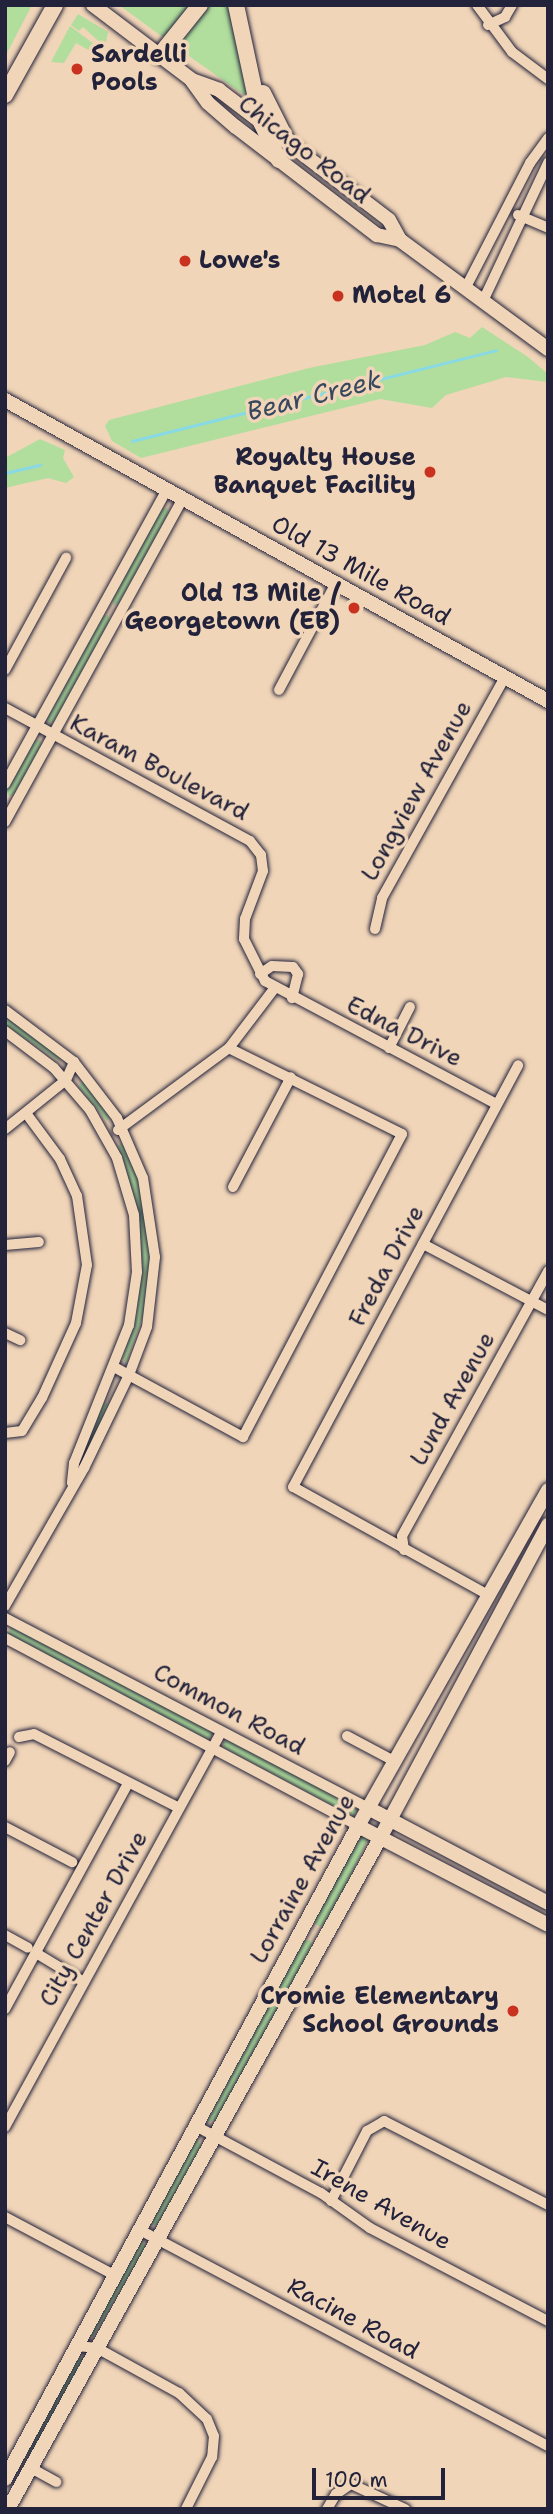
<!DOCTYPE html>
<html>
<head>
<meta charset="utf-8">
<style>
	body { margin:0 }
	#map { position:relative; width:553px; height:2514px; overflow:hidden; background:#f1d5b8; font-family:"Shantell Sans",sans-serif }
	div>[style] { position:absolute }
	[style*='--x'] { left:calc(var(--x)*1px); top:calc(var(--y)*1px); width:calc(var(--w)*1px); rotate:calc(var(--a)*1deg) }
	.green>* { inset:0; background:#b1de9d }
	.stream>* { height:2.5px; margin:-1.25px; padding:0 1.25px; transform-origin:1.25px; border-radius:1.25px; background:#89d9e4 }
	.roads { filter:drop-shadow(0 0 2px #22223b) drop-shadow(0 0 2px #22223b) }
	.street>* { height:10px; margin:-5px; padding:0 5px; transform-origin:5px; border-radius:5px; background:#f1d5b8 }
	.secondary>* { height:14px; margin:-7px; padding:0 7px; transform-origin:7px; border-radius:7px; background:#f1d5b8 }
	.primary>* { height:16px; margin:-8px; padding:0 8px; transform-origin:8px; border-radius:8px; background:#f1d5b8 }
	.dots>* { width:19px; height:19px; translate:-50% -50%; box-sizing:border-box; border:4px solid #f1d5b8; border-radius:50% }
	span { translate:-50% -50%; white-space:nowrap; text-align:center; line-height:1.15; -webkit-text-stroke:7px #f1d5b8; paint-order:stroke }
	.poi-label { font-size:24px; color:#22223b; font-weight:700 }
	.left { translate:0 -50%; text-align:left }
	.right { translate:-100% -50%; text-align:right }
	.street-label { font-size:24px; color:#22223b }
	.water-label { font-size:26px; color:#37475d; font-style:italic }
	.frame { position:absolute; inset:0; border:7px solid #22223b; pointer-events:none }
	.scale { position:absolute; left:312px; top:2468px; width:133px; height:32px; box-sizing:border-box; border:4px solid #22223b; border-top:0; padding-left:9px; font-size:21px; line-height:24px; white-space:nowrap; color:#22223b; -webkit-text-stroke:5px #f1d5b8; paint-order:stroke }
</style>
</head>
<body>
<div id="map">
	<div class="green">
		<div style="clip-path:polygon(5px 5px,32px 5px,5px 57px)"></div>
		<div style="clip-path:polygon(119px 5px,194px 5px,164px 38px)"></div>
		<div style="clip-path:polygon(207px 5px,228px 5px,250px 99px,176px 47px)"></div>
		<div style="clip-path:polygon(78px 14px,108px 32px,105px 47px,83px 27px,79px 31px,71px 25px)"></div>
		<div style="clip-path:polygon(70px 26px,102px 50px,99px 56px,76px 43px,64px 63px,51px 62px)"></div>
		<div style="clip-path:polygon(482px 327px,528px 357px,548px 374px,548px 382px,506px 377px,446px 395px,432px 408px,380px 399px,141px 458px,112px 441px,105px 426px,109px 420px,309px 368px,425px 345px,455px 332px,470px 338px)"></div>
		<div style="clip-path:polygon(40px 439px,65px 450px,63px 458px,74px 477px,66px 483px,48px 478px,5px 488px,5px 458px)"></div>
		<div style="clip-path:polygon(167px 508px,169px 514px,119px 603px,114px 605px,112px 599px,161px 509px)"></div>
		<div style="clip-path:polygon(108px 615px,110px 621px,55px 721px,49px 723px,47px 719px,103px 616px)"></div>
		<div style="clip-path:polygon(39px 739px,42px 745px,15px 795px,9px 796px,6px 791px,34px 741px)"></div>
		<div style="clip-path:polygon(5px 1015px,60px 1056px,59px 1061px,5px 1025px)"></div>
		<div style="clip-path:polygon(83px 1080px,110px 1116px,107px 1121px,79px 1087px)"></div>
		<div style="clip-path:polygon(122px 1142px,141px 1186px,150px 1246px,146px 1307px,126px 1364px,123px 1358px,137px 1314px,142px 1257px,137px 1206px,118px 1146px)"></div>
		<div style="clip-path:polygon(104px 1402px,110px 1405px,79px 1466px,78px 1465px)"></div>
		<div style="clip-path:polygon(11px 1626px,212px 1731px,212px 1737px,207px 1739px,8px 1635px)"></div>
		<div style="clip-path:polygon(228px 1740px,357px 1808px,357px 1810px,353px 1816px,224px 1748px,223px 1742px)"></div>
		<div style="clip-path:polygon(359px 1834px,368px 1839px,331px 1917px,324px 1927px,318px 1926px,314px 1922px)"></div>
		<div style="clip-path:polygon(310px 1940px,314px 1949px,216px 2120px,207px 2122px,302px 1941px)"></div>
		<div style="clip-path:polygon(197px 2137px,201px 2146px,159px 2224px,150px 2226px)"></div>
		<div style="clip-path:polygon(142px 2240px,146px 2247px,92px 2338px,90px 2335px)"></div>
		<div style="clip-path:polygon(84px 2357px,85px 2358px,29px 2457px,28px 2450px,77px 2359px)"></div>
	</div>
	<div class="stream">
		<div style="--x:132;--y:441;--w:375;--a:-14"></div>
		<div style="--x:5;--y:473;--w:36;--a:-13"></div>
	</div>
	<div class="roads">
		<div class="street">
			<div style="--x:477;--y:5;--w:59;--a:53.3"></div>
			<div style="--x:512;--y:52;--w:45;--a:36.9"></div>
			<div style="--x:488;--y:25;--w:19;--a:-25"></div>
			<div style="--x:505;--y:17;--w:14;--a:-60"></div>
			<div style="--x:518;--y:215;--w:33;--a:23"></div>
			<div style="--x:465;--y:289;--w:142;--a:-62.7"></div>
			<div style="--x:530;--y:163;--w:31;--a:-54"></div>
			<div style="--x:483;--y:301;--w:153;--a:-64.8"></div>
			<div style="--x:5;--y:670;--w:128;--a:-61.4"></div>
			<div style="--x:279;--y:690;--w:121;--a:-62"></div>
			<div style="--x:5;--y:708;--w:279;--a:28.5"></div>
			<div style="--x:250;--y:841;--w:18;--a:52"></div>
			<div style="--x:261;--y:855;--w:16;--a:83"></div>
			<div style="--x:263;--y:871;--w:51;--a:110.6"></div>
			<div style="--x:245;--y:919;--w:20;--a:93"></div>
			<div style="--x:244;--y:939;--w:47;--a:63.4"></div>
			<div style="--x:265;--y:981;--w:262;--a:28"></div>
			<div style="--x:5;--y:784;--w:337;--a:-61.2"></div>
			<div style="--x:5;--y:822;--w:370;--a:-61.2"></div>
			<div style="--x:375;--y:929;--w:32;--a:-77"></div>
			<div style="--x:382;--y:898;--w:253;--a:-60.9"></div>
			<div style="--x:260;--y:974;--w:14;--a:-34"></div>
			<div style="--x:272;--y:966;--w:21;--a:3"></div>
			<div style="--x:293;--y:967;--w:9;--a:54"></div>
			<div style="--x:298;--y:974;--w:25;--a:104"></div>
			<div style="--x:5;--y:1010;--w:86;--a:37"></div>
			<div style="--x:74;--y:1062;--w:71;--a:52.5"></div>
			<div style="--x:117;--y:1118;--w:65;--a:66.6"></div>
			<div style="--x:143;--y:1178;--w:80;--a:81.4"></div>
			<div style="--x:155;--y:1257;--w:70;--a:96.5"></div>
			<div style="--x:147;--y:1327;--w:51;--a:110.6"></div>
			<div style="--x:129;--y:1375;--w:103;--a:115.8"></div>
			<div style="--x:84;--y:1468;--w:159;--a:119.8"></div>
			<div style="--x:5;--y:1031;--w:61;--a:37.1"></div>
			<div style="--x:54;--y:1068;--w:55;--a:49.4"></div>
			<div style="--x:90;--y:1110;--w:55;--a:60.6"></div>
			<div style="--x:117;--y:1158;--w:59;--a:73.4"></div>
			<div style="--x:134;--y:1215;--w:57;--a:87"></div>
			<div style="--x:137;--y:1272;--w:54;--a:98.6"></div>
			<div style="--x:129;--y:1325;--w:149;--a:111.7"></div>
			<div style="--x:74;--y:1463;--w:20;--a:96"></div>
			<div style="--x:389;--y:1048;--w:46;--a:-62.9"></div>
			<div style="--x:5;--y:1129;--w:78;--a:-38.8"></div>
			<div style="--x:66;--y:1080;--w:20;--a:-66"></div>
			<div style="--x:118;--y:1130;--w:138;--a:-36.5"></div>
			<div style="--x:229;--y:1048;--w:74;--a:-52.7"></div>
			<div style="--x:233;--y:1187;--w:124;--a:-62.2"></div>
			<div style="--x:423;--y:1244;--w:141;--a:27.8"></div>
			<div style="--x:5;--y:1245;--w:34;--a:-5"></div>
			<div style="--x:5;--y:1333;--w:17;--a:25"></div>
			<div style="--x:114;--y:1367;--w:147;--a:28.5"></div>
			<div style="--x:243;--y:1437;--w:342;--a:-62.3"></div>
			<div style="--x:402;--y:1134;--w:193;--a:-153.6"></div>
			<div style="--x:5;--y:1433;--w:17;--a:-7"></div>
			<div style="--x:22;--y:1431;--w:39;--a:-59"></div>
			<div style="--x:42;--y:1398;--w:82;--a:-65.6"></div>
			<div style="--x:76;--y:1323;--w:59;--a:-79.3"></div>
			<div style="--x:87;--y:1265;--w:70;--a:-98.2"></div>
			<div style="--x:77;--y:1196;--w:41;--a:-114.7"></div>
			<div style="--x:60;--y:1159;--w:57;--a:-126.5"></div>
			<div style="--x:404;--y:1550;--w:14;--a:-98"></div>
			<div style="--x:402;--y:1536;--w:303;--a:-61.1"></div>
			<div style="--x:490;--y:1596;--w:225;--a:-151"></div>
			<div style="--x:293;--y:1487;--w:478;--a:-61.9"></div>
			<div style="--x:5;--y:1618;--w:410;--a:27.6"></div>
			<div style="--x:5;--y:1638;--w:400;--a:28"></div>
			<div style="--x:347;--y:1736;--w:53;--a:28"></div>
			<div style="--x:19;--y:1737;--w:15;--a:-11"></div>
			<div style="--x:34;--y:1734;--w:163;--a:27"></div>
			<div style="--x:5;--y:1761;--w:10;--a:-61"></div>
			<div style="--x:5;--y:1827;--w:76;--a:27.6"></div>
			<div style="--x:5;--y:1935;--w:26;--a:29"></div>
			<div style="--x:36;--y:1953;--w:56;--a:31.1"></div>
			<div style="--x:5;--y:2009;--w:255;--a:-61.4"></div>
			<div style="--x:194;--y:2125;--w:144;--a:28.2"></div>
			<div style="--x:321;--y:2193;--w:60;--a:35.5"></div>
			<div style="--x:370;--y:2228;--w:201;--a:27.6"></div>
			<div style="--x:5;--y:2127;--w:450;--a:-61.3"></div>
			<div style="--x:331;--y:2201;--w:79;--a:-62.8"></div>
			<div style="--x:367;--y:2131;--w:20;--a:-30"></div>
			<div style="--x:384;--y:2121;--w:184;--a:27.1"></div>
			<div style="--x:5;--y:2217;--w:126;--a:28"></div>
			<div style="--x:138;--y:2229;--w:464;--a:27.9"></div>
			<div style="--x:78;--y:2346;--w:19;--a:6"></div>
			<div style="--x:97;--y:2348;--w:94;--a:28.8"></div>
			<div style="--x:179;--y:2393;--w:38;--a:43"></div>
			<div style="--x:207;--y:2419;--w:18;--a:68"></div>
			<div style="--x:214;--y:2436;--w:21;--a:95"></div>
			<div style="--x:212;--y:2457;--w:58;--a:116.6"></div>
			<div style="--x:31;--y:2468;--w:29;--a:29"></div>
			<div style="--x:327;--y:2509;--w:17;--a:-59"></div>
			<div style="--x:336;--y:2494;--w:18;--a:-34"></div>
			<div style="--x:351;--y:2484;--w:60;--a:24.8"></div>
		</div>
		<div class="secondary">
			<div style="--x:93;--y:5;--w:124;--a:37.1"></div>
			<div style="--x:192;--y:80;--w:29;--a:20"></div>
			<div style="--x:219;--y:90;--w:53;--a:37.3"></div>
			<div style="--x:261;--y:122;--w:161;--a:37.4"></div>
			<div style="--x:389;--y:220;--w:23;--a:61"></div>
			<div style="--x:400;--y:240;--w:184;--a:36.4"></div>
			<div style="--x:192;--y:81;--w:27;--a:54"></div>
			<div style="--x:208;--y:103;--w:37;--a:41"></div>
			<div style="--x:236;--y:127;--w:178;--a:37.5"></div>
			<div style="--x:377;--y:235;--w:24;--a:12"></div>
			<div style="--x:5;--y:400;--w:621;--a:29"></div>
			<div style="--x:368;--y:1808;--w:204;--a:27.8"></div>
			<div style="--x:358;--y:1826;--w:214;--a:27.5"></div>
			<div style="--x:5;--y:2479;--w:742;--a:-61.61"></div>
			<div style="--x:358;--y:1826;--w:386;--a:-60.5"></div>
			<div style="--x:8;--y:2509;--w:763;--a:-60.98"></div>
			<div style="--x:378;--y:1842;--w:360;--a:-61.8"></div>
		</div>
		<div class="primary">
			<div style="--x:236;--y:5;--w:120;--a:77.9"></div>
			<div style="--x:261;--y:122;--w:42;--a:64.7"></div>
			<div style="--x:159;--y:56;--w:65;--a:-51.2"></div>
			<div style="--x:263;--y:93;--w:54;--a:63.4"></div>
			<div style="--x:5;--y:95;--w:103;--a:-60.9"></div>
		</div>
	</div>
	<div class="dots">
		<div style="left:77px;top:69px;background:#c8321e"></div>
		<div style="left:185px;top:261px;background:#c8321e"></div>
		<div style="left:338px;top:296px;background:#c8321e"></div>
		<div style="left:430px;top:472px;background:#c8321e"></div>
		<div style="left:354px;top:608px;background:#c8321e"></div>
		<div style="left:513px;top:2011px;background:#c8321e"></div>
	</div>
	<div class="poi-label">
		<span class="left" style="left:91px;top:69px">Sardelli<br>Pools</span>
		<span class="left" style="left:199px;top:261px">Lowe's</span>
		<span class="left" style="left:352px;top:296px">Motel 6</span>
		<span class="right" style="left:416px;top:472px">Royalty House<br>Banquet Facility</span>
		<span class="right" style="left:340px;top:608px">Old 13 Mile /<br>Georgetown (EB)</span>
		<span class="right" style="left:499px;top:2011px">Cromie Elementary<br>School Grounds</span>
	</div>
	<div class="street-label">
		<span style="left:304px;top:150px;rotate:38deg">Chicago Road</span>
		<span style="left:361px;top:571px;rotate:29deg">Old 13 Mile Road</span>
		<span style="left:159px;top:768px;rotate:28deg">Karam Boulevard</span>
		<span style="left:417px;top:791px;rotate:-61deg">Longview Avenue</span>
		<span style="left:404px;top:1032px;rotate:27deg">Edna Drive</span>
		<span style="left:387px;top:1266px;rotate:-62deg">Freda Drive</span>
		<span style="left:453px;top:1399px;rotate:-61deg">Lund Avenue</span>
		<span style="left:229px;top:1710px;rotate:28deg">Common Road</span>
		<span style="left:303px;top:1879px;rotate:-61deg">Lorraine Avenue</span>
		<span style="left:94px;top:1919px;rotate:-61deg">City Center Drive</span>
		<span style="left:381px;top:2205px;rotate:30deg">Irene Avenue</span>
		<span style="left:353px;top:2319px;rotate:28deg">Racine Road</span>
	</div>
	<div class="water-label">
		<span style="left:314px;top:395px;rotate:-14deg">Bear Creek</span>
	</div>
	<div class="frame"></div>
	<div class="scale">100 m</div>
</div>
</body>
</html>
